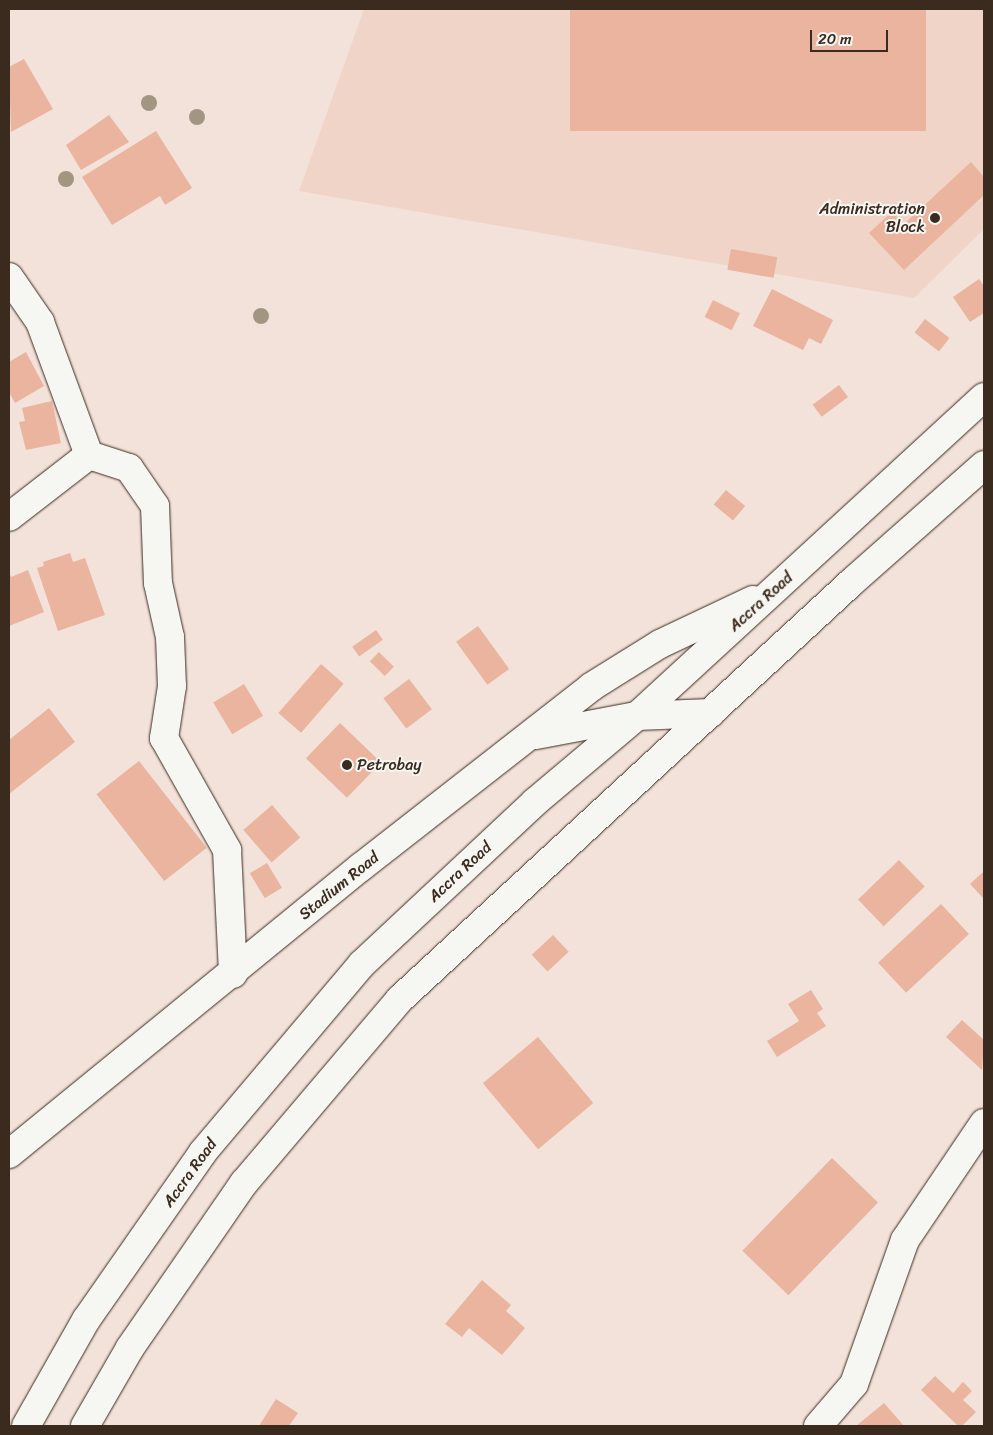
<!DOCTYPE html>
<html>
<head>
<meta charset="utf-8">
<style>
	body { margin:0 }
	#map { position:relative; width:993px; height:1435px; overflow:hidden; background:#f2e2d9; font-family:Sriracha,sans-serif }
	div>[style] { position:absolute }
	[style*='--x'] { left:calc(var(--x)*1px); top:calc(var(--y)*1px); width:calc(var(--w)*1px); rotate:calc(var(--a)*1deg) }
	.built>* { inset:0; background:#f0d4c7 }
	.building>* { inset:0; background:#eab49e; transform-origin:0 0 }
	.roads { filter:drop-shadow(0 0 1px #3b2a1e) drop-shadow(0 0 1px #3b2a1e) }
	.minor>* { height:28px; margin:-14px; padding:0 14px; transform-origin:14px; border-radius:14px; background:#f6f6f2 }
	.major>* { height:28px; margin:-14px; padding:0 14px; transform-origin:14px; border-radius:14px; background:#f6f6f2 }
	.trees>* { width:16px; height:16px; margin:-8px; border-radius:50%; background:#a29683 }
	.dots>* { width:14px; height:14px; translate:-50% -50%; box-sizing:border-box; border:2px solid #f6f6f2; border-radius:50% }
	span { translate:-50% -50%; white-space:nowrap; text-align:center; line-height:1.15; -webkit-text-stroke:4px #f6f6f2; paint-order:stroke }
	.poi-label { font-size:16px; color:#3b2a1e }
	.right { translate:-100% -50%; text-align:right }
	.left { translate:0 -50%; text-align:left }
	.street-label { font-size:16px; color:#3b2a1e }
	.frame { position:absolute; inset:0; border:10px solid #3b2a1e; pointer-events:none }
	.scale { position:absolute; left:810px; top:30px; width:78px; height:22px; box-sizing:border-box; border:2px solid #3b2a1e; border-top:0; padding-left:6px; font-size:15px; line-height:18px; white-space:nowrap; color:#3b2a1e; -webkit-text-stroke:4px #f6f6f2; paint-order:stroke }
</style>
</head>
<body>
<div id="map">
	<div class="built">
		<div style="clip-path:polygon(364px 9px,984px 9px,984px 229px,914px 298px,299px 191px)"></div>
	</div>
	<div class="building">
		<div style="left:570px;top:9px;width:356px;height:122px"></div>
		<div style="clip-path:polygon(24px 59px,53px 109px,11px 132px,9px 67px)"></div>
		<div style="clip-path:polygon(109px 115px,129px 142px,81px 170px,66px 145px)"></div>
		<div style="clip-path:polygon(156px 131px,192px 188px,165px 205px,160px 196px,112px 225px,82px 177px)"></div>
		<div style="clip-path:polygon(971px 162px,984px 177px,984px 195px,904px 270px,869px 233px,892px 212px,904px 224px)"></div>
		<div style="left:731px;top:249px;width:47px;height:21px;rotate:10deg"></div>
		<div style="clip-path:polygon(979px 279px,984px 286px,984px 313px,970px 322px,953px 297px)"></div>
		<div style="clip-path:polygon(772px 289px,833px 320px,821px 344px,809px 338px,803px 350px,753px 326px)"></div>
		<div style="left:713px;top:300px;width:30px;height:19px;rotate:26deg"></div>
		<div style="left:925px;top:319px;width:31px;height:17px;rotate:38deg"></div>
		<div style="clip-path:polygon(26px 352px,44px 386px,15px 403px,9px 392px,9px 362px)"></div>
		<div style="left:839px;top:385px;width:15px;height:33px;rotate:53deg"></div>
		<div style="clip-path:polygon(52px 401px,61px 443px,26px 450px,19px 422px,25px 421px,22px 408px)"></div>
		<div style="left:726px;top:490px;width:25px;height:19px;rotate:40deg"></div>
		<div style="clip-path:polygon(70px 553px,73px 562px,85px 558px,105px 615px,58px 631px,37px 568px,44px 566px,43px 562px)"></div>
		<div style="clip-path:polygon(28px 570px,44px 612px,9px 626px,9px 571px,11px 577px)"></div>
		<div style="left:478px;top:626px;width:53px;height:27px;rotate:54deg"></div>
		<div style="left:376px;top:630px;width:12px;height:29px;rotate:55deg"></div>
		<div style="left:379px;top:652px;width:21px;height:13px;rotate:45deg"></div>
		<div style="left:321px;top:664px;width:30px;height:65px;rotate:41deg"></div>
		<div style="left:409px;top:679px;width:38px;height:32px;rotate:53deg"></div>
		<div style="left:244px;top:684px;width:37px;height:36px;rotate:59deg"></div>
		<div style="clip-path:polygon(49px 708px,75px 742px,9px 794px,9px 740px)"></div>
		<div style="left:340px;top:723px;width:57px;height:49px;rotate:44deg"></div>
		<div style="left:139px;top:761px;width:110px;height:54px;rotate:52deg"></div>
		<div style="left:272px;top:805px;width:43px;height:38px;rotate:49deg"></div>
		<div style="left:899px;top:860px;width:37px;height:57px;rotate:46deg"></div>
		<div style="left:267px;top:863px;width:29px;height:20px;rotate:59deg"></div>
		<div style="clip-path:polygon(984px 871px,984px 899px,970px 884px)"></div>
		<div style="left:941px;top:904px;width:41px;height:86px;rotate:47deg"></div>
		<div style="left:553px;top:935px;width:23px;height:29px;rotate:47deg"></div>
		<div style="clip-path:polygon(811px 990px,823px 1009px,817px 1013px,826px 1026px,777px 1057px,767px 1041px,799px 1021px,788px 1004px)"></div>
		<div style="clip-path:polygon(962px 1020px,984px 1040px,982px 1070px,946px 1037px)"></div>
		<div style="left:538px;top:1037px;width:86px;height:72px;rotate:50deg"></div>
		<div style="left:832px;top:1158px;width:64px;height:129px;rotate:44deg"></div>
		<div style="clip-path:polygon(482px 1280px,511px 1305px,506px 1311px,525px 1328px,502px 1355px,469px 1328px,462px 1337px,445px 1324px)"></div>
		<div style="clip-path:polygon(935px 1376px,953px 1393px,963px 1382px,972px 1391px,963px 1400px,976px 1412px,962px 1426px,958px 1426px,921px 1390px)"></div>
		<div style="clip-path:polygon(276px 1399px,298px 1413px,289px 1426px,259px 1426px)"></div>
		<div style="clip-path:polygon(884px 1403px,904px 1426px,856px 1426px)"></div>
	</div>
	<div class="roads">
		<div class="minor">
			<div style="--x:9;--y:277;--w:55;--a:55.4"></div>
			<div style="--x:40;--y:322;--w:142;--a:69.8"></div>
			<div style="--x:89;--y:455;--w:42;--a:18"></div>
			<div style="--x:129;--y:468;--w:46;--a:55.6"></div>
			<div style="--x:155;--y:506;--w:77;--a:87.8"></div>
			<div style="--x:158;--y:583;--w:55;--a:77.5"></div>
			<div style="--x:170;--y:637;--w:49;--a:87.7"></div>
			<div style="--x:172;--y:686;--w:53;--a:98.7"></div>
			<div style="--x:164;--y:738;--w:129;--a:60.6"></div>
			<div style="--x:227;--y:850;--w:124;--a:87.2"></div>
			<div style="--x:9;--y:517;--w:101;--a:-37.8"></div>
			<div style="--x:818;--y:1426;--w:55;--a:-49.4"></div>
			<div style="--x:854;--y:1384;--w:153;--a:-70.5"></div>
			<div style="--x:905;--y:1240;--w:141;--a:-56"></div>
		</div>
		<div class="major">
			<div style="--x:536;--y:735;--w:103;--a:-10.7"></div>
			<div style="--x:637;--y:716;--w:74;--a:-2.3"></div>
			<div style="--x:9;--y:1154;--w:454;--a:-39.2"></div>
			<div style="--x:361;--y:867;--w:292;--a:-38"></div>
			<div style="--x:591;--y:687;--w:81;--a:-31.9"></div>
			<div style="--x:660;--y:644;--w:103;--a:-25.3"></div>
			<div style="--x:26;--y:1426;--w:122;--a:-60.5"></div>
			<div style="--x:86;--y:1320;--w:205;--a:-55.1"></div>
			<div style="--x:203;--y:1152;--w:246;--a:-49.8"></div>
			<div style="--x:362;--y:964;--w:237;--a:-43.1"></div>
			<div style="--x:535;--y:802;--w:133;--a:-40.1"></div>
			<div style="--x:637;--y:716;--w:471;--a:-42.6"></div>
			<div style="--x:85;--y:1426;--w:90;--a:-60"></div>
			<div style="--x:130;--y:1348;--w:201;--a:-55.4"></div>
			<div style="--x:244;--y:1183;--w:241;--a:-49.7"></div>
			<div style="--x:400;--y:999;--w:616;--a:-42.7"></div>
			<div style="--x:853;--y:581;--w:175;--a:-41.5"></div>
		</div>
	</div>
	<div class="trees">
		<div style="left:149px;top:103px"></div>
		<div style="left:197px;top:117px"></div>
		<div style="left:66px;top:179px"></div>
		<div style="left:261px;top:316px"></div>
	</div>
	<div class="dots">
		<div style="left:935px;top:218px;background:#3b2a1e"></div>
		<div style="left:347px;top:765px;background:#3b2a1e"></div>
	</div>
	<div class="poi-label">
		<span class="right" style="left:925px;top:218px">Administration<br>Block</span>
		<span class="left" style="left:357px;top:765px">Petrobay</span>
	</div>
	<div class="street-label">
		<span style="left:761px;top:602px;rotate:-42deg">Accra Road</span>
		<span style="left:460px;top:872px;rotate:-43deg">Accra Road</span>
		<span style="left:339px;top:886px;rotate:-39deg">Stadium Road</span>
		<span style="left:190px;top:1173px;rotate:-54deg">Accra Road</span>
	</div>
	<div class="frame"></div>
	<div class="scale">20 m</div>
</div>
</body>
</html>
